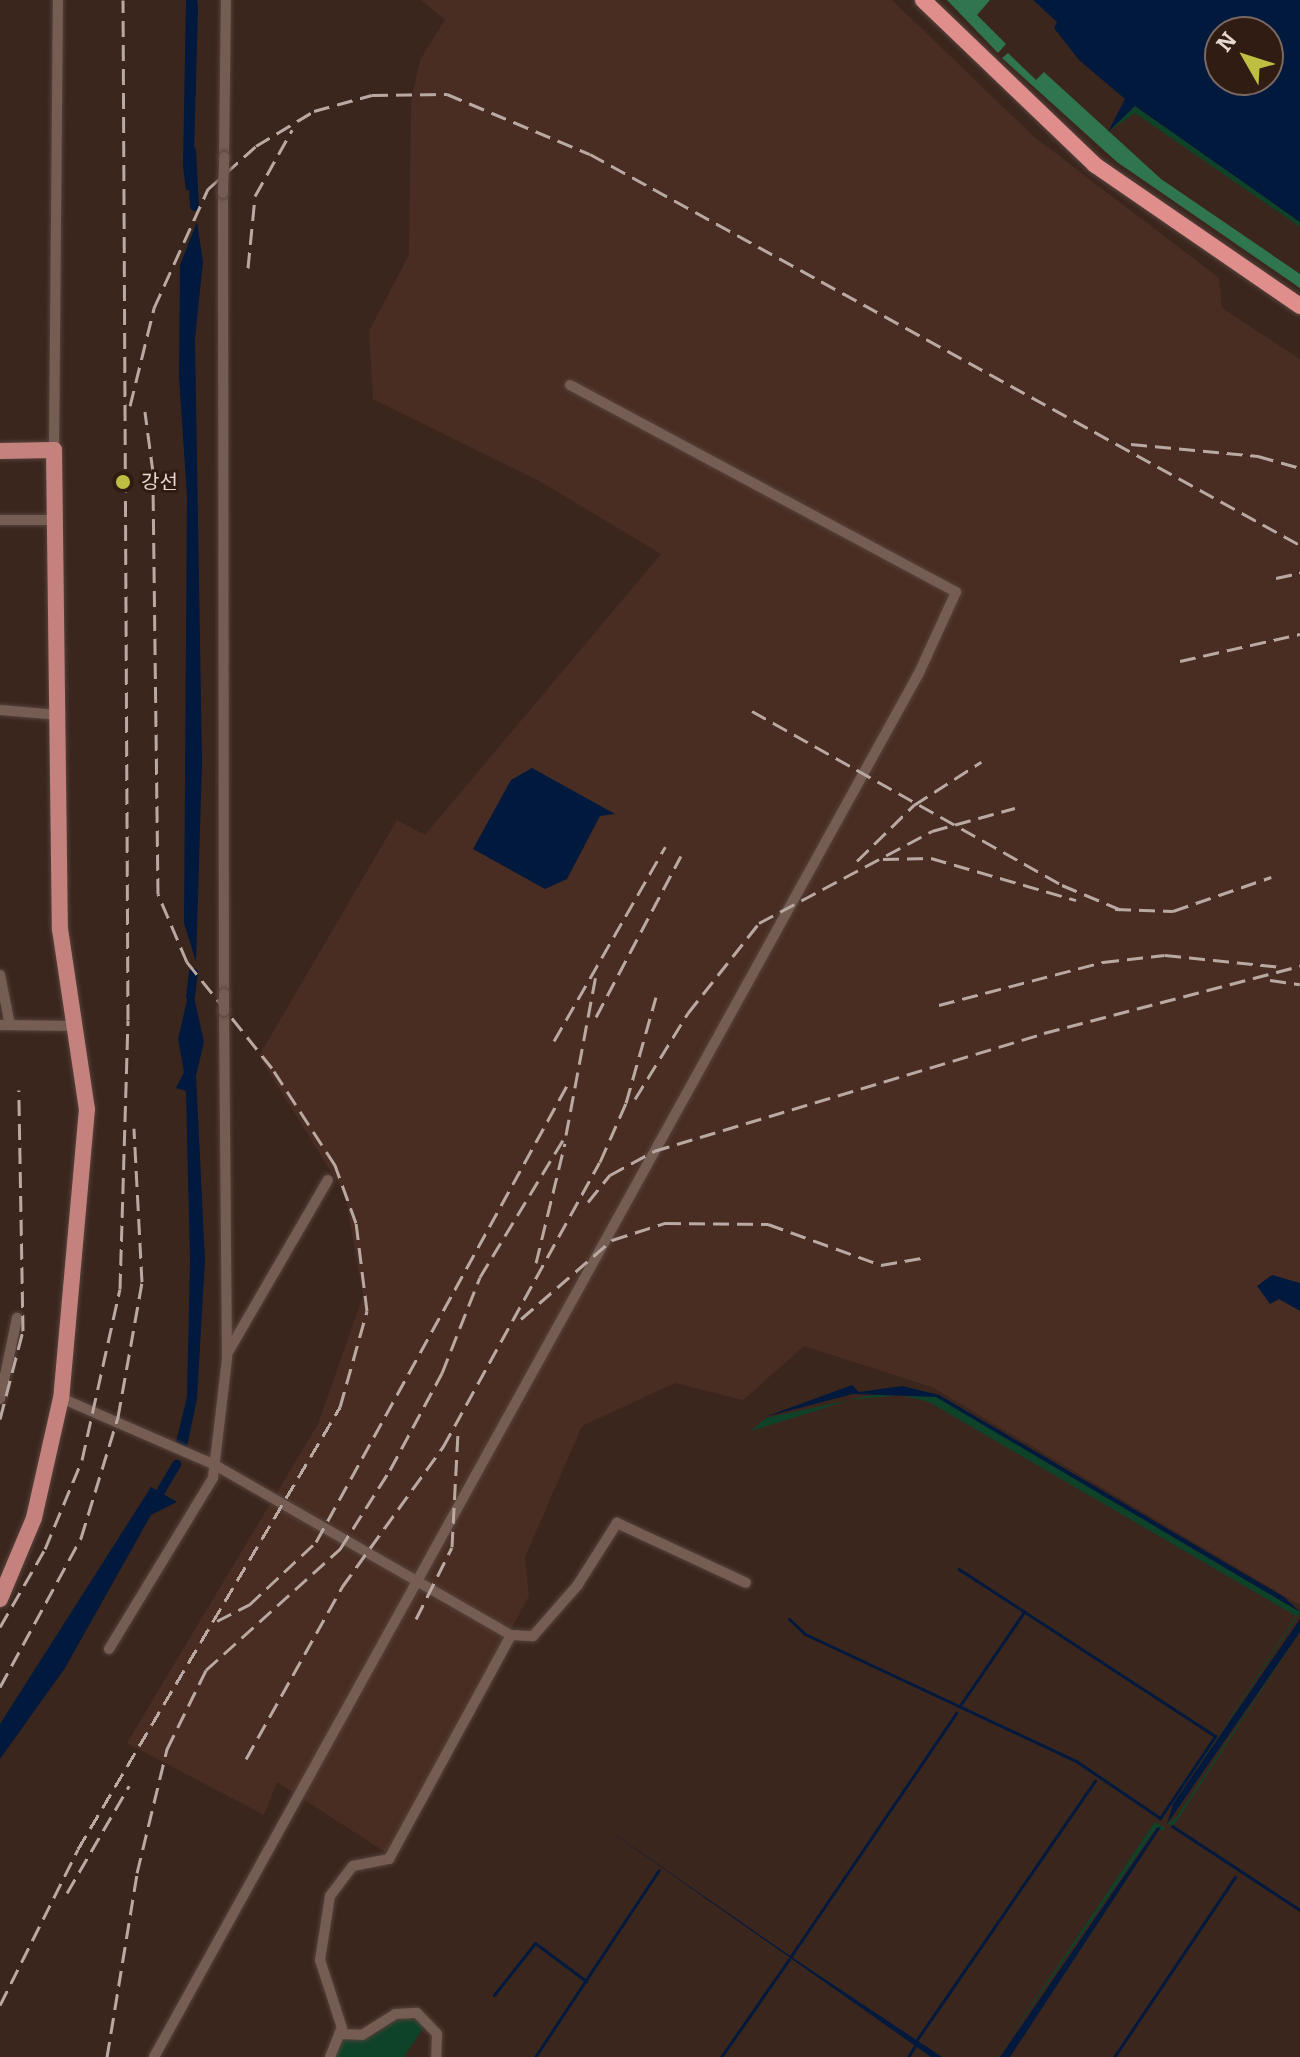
<!DOCTYPE html>
<html>
<head>
<meta charset="utf-8">
<style>
	body { margin:0 }
	#map { position:relative; width:1300px; height:2057px; overflow:hidden; background:#3b261e; font-family:Bitter,"Noto Sans KR",serif }
	div>[style] { position:absolute }
	[style*='--x'] { left:calc(var(--x)*1px); top:calc(var(--y)*1px); width:calc(var(--w)*1px); rotate:calc(var(--a)*1deg) }
	.built>* { inset:0; background:#492d22 }
	.green>* { inset:0; background:#0f4329 }
	.forest>* { inset:0; background:#2f754f }
	.water>* { inset:0; background:#01193c }
	.stream>* { height:3px; margin:-1.5px; padding:0 1.5px; transform-origin:1.5px; border-radius:1.5px; background:#01193c }
	.canal>* { height:9px; margin:-4.5px; padding:0 4.5px; transform-origin:4.5px; border-radius:4.5px; background:#01193c }
	.roads { filter:drop-shadow(0 0 2px #55423c) drop-shadow(0 0 2px #55423c) }
	.minor>* { height:10px; margin:-5px; padding:0 5px; transform-origin:5px; border-radius:5px; background:#765d54 }
	.primary>* { height:16px; margin:-8px; padding:0 8px; transform-origin:8px; border-radius:8px; background:#c5827d }
	.trunk>* { height:16px; margin:-8px; padding:0 8px; transform-origin:8px; border-radius:8px; background:#df8e8b }
	.rail>* { height:3px; margin-top:-1.5px; transform-origin:0; background:repeating-linear-gradient(90deg,#baa9a3 0 16px,transparent 0 24px) }
	.bridges { filter:drop-shadow(0 0 2px #55423c) drop-shadow(0 0 2px #55423c) }
	.minor-bridge>* { height:10px; margin:-5px; padding:0 5px; transform-origin:5px; border-radius:5px; background:#765d54 }
	.dots>* { width:22px; height:22px; translate:-50% -50%; box-sizing:border-box; border:4px solid #311c14; border-radius:50% }
	span { translate:-50% -50%; white-space:nowrap; text-align:center; line-height:1.15; -webkit-text-stroke:6px #311c14; paint-order:stroke }
	.poi-label { font-size:20px; color:#e6d7d1 }
	.left { translate:0 -50%; text-align:left }
	.north { position:absolute; left:1204px; top:16px; width:80px; height:80px; box-sizing:border-box; background:#311c14; border:2px solid #796760; border-radius:50%; rotate:309deg; font-size:22px; font-weight:700; line-height:32px; text-align:center; color:#e6d7d1 }
	.north::after { content:''; display:block; margin:auto; width:28px; height:36px; background:#bebf42; clip-path:polygon(50% 0,100% 100%,50% 72%,0 100%) }
</style>
</head>
<body>
<div id="map">
	<div class="built">
		<div style="clip-path:polygon(421px 0,892px 0,1033px 136px,1219px 278px,1222px 308px,1300px 359px,1300px 1605px,932px 1387px,804px 1346px,743px 1400px,675px 1383px,582px 1426px,525px 1557px,529px 1596px,388px 1854px,277px 1782px,264px 1815px,127px 1743px,318px 1424px,363px 1296px,345px 1194px,259px 1056px,397px 820px,425px 835px,661px 554px,541px 482px,373px 399px,369px 331px,409px 255px,411px 102px,420px 60px,445px 20px)"></div>
	</div>
	<div class="green">
		<div style="clip-path:polygon(1135px 106px,1300px 222px,1300px 227px,1135px 113px,1108px 132px)"></div>
		<div style="clip-path:polygon(896px 1390px,937px 1397px,1300px 1612px,1163px 1821px,1296px 1616px,929px 1402px,901px 1395px,850px 1400px,751px 1431px,766px 1418px)"></div>
		<div style="clip-path:polygon(1300px 1632px,1174px 1825px,1167px 1824px,1176px 1818px)"></div>
		<div style="clip-path:polygon(1155px 1822px,1165px 1828px,1164px 1831px,1156px 1828px,996px 2057px)"></div>
		<div style="clip-path:polygon(402px 2016px,426px 2024px,404px 2057px,332px 2057px,339px 2039px,374px 2035px)"></div>
	</div>
	<div class="forest">
		<div style="clip-path:polygon(947px 0,990px 0,977px 15px,1006px 44px,998px 53px)"></div>
		<div style="clip-path:polygon(1008px 53px,1036px 80px,1044px 72px,1161px 179px,1300px 274px,1300px 288px,1117px 162px,1002px 58px)"></div>
	</div>
	<div class="water">
		<div style="clip-path:polygon(186px 0,197px 0,198px 8px,193px 190px,186px 190px,183px 166px)"></div>
		<div style="clip-path:polygon(evenodd,1033px 0,1300px 0,1300px 222px,1135px 106px,1108px 132px,1125px 99px,1079px 60px,1054px 28px,1057px 22px,1033px 0,1220px 32px,1268px 32px,1268px 80px,1220px 80px,1220px 32px)"></div>
		<div style="clip-path:polygon(197px 222px,203px 261px,195px 339px,202px 763px,196px 962px,184px 923px,187px 496px,179px 377px,180px 265px)"></div>
		<div style="clip-path:polygon(532px 768px,615px 814px,600px 816px,567px 879px,545px 889px,473px 849px,511px 780px)"></div>
		<div style="clip-path:polygon(191px 983px,204px 1042px,196px 1076px,205px 1260px,197px 1399px,186px 1451px,175px 1446px,187px 1397px,190px 1260px,186px 1091px,176px 1088px,184px 1072px,178px 1039px)"></div>
		<div style="clip-path:polygon(1272px 1275px,1300px 1283px,1300px 1311px,1279px 1299px,1270px 1304px,1257px 1286px)"></div>
		<div style="clip-path:polygon(852px 1385px,859px 1392px,902px 1386px,939px 1395px,1284px 1597px,1300px 1612px,936px 1397px,853px 1394px,765px 1417px)"></div>
		<div style="clip-path:polygon(151px 1487px,177px 1502px,151px 1515px,65px 1668px,0 1759px,0 1724px)"></div>
		<div style="clip-path:polygon(1300px 1619px,1300px 1632px,1167px 1824px,1173px 1804px)"></div>
		<div style="clip-path:polygon(593px 1819px,790px 1956px,942px 2057px,931px 2057px)"></div>
		<div style="clip-path:polygon(1161px 1827px,1010px 2057px,1000px 2057px,1157px 1828px)"></div>
	</div>
	<div class="stream">
		<div style="--x:789;--y:1619;--w:22;--a:43"></div>
		<div style="--x:805;--y:1634;--w:299;--a:25.1"></div>
		<div style="--x:1076;--y:1761;--w:102;--a:34.2"></div>
		<div style="--x:1160;--y:1818;--w:99;--a:-56.1"></div>
		<div style="--x:1215;--y:1736;--w:306;--a:-146.9"></div>
		<div style="--x:961;--y:1704;--w:112;--a:-55.6"></div>
		<div style="--x:1172;--y:1826;--w:153;--a:33.3"></div>
		<div style="--x:791;--y:1956;--w:294;--a:-55.8"></div>
		<div style="--x:494;--y:1995;--w:66;--a:-51.7"></div>
		<div style="--x:535;--y:1943;--w:64;--a:36.7"></div>
		<div style="--x:916;--y:2041;--w:316;--a:-55.5"></div>
		<div style="--x:535;--y:2057;--w:224;--a:-56.5"></div>
		<div style="--x:721;--y:2057;--w:119;--a:-55.2"></div>
		<div style="--x:908;--y:2057;--w:13;--a:-58"></div>
		<div style="--x:1114;--y:2057;--w:217;--a:-56.1"></div>
	</div>
	<div class="canal">
		<div style="--x:191;--y:150;--w:56;--a:86.9"></div>
		<div style="--x:190;--y:996;--w:24;--a:-83"></div>
		<div style="--x:155;--y:1500;--w:42;--a:-59.7"></div>
	</div>
	<div class="roads">
		<div class="minor">
			<div style="--x:224;--y:157;--w:157;--a:-89.3"></div>
			<div style="--x:223;--y:193;--w:801;--a:89.93"></div>
			<div style="--x:54;--y:450;--w:450;--a:-89.5"></div>
			<div style="--x:0;--y:520;--w:55;--a:0"></div>
			<div style="--x:0;--y:710;--w:58;--a:4.9"></div>
			<div style="--x:0;--y:975;--w:51;--a:78.7"></div>
			<div style="--x:0;--y:1025;--w:76;--a:0.8"></div>
			<div style="--x:227;--y:1354;--w:201;--a:-59.9"></div>
			<div style="--x:61;--y:1398;--w:168;--a:23.5"></div>
			<div style="--x:215;--y:1465;--w:341;--a:29.9"></div>
			<div style="--x:511;--y:1635;--w:22;--a:3"></div>
			<div style="--x:533;--y:1636;--w:67;--a:-48.7"></div>
			<div style="--x:577;--y:1586;--w:75;--a:-57.6"></div>
			<div style="--x:617;--y:1523;--w:142;--a:24.9"></div>
			<div style="--x:0;--y:1399;--w:83;--a:-78.1"></div>
			<div style="--x:109;--y:1649;--w:200;--a:-58.7"></div>
			<div style="--x:213;--y:1478;--w:121;--a:-83.3"></div>
			<div style="--x:227;--y:1358;--w:347;--a:-90.5"></div>
			<div style="--x:339;--y:2034;--w:23;--a:2"></div>
			<div style="--x:362;--y:2035;--w:39;--a:-32"></div>
			<div style="--x:395;--y:2014;--w:22;--a:-3"></div>
			<div style="--x:417;--y:2013;--w:29;--a:46"></div>
			<div style="--x:437;--y:2034;--w:23;--a:92"></div>
			<div style="--x:154;--y:2057;--w:1579;--a:-61.07"></div>
			<div style="--x:918;--y:675;--w:91;--a:-65.4"></div>
			<div style="--x:956;--y:592;--w:438;--a:-151.8"></div>
			<div style="--x:330;--y:2057;--w:31;--a:-68"></div>
			<div style="--x:342;--y:2028;--w:71;--a:-107.9"></div>
			<div style="--x:320;--y:1960;--w:65;--a:-81.1"></div>
			<div style="--x:330;--y:1896;--w:38;--a:-53"></div>
			<div style="--x:353;--y:1866;--w:37;--a:-11"></div>
			<div style="--x:389;--y:1859;--w:255;--a:-61.4"></div>
		</div>
		<div class="primary">
			<div style="--x:0;--y:451;--w:54;--a:-1.1"></div>
			<div style="--x:54;--y:450;--w:479;--a:89.3"></div>
			<div style="--x:60;--y:929;--w:182;--a:81.5"></div>
			<div style="--x:87;--y:1109;--w:290;--a:95.1"></div>
			<div style="--x:61;--y:1398;--w:123;--a:102.7"></div>
			<div style="--x:34;--y:1518;--w:88;--a:112.8"></div>
		</div>
		<div class="trunk">
			<div style="--x:923;--y:0;--w:238;--a:43.8"></div>
			<div style="--x:1095;--y:165;--w:249;--a:34.5"></div>
		</div>
	</div>
	<div class="rail">
		<div style="--x:248;--y:268;--w:72;--a:-84.4"></div>
		<div style="--x:255;--y:196;--w:76;--a:-60.7"></div>
		<div style="--x:130;--y:406;--w:101;--a:-76.2"></div>
		<div style="--x:154;--y:308;--w:131;--a:-65.6"></div>
		<div style="--x:208;--y:189;--w:64;--a:-41.9"></div>
		<div style="--x:256;--y:146;--w:68;--a:-31.1"></div>
		<div style="--x:314;--y:111;--w:60;--a:-15.4"></div>
		<div style="--x:372;--y:95;--w:75;--a:-0.8"></div>
		<div style="--x:447;--y:94;--w:155;--a:22.8"></div>
		<div style="--x:590;--y:154;--w:811;--a:28.84"></div>
		<div style="--x:1131;--y:444;--w:128;--a:5.4"></div>
		<div style="--x:1258;--y:456;--w:44;--a:15.9"></div>
		<div style="--x:1276;--y:578;--w:25;--a:-12"></div>
		<div style="--x:1180;--y:661;--w:123;--a:-12.7"></div>
		<div style="--x:752;--y:711;--w:355;--a:29.3"></div>
		<div style="--x:1062;--y:885;--w:67;--a:22.8"></div>
		<div style="--x:883;--y:859;--w:48;--a:-1.2"></div>
		<div style="--x:931;--y:858;--w:151;--a:16.2"></div>
		<div style="--x:857;--y:861;--w:80;--a:-44.5"></div>
		<div style="--x:914;--y:805;--w:80;--a:-32.7"></div>
		<div style="--x:1115;--y:909;--w:58;--a:2"></div>
		<div style="--x:1173;--y:911;--w:104;--a:-19.1"></div>
		<div style="--x:1270;--y:980;--w:30;--a:8"></div>
		<div style="--x:939;--y:1005;--w:170;--a:-14.7"></div>
		<div style="--x:1103;--y:962;--w:62;--a:-6.4"></div>
		<div style="--x:1165;--y:955;--w:117;--a:5.9"></div>
		<div style="--x:596;--y:1017;--w:182;--a:-62.2"></div>
		<div style="--x:554;--y:1041;--w:224;--a:-60.2"></div>
		<div style="--x:635;--y:1099;--w:101;--a:-58.4"></div>
		<div style="--x:688;--y:1013;--w:115;--a:-51.7"></div>
		<div style="--x:759;--y:923;--w:196;--a:-28"></div>
		<div style="--x:932;--y:831;--w:86;--a:-15.5"></div>
		<div style="--x:588;--y:1202;--w:35;--a:-51"></div>
		<div style="--x:610;--y:1175;--w:50;--a:-28.6"></div>
		<div style="--x:654;--y:1151;--w:407;--a:-16.8"></div>
		<div style="--x:1044;--y:1033;--w:265;--a:-14.7"></div>
		<div style="--x:536;--y:1263;--w:123;--a:-76.4"></div>
		<div style="--x:521;--y:1319;--w:121;--a:-41"></div>
		<div style="--x:612;--y:1240;--w:56;--a:-17.8"></div>
		<div style="--x:665;--y:1223;--w:103;--a:0.6"></div>
		<div style="--x:768;--y:1224;--w:120;--a:19.9"></div>
		<div style="--x:881;--y:1265;--w:41;--a:-9.9"></div>
		<div style="--x:0;--y:1419;--w:91;--a:-75.4"></div>
		<div style="--x:23;--y:1331;--w:241;--a:-91"></div>
		<div style="--x:416;--y:1619;--w:80;--a:-63.4"></div>
		<div style="--x:452;--y:1547;--w:115;--a:-87"></div>
		<div style="--x:217;--y:1621;--w:36;--a:-27"></div>
		<div style="--x:249;--y:1605;--w:92;--a:-43.2"></div>
		<div style="--x:316;--y:1542;--w:527;--a:-61.2"></div>
		<div style="--x:0;--y:1627;--w:90;--a:-60"></div>
		<div style="--x:45;--y:1549;--w:96;--a:-67.4"></div>
		<div style="--x:82;--y:1460;--w:175;--a:-77.5"></div>
		<div style="--x:120;--y:1289;--w:269;--a:-88.3"></div>
		<div style="--x:128;--y:1020;--w:1020;--a:-90.28"></div>
		<div style="--x:0;--y:1687;--w:170;--a:-61.5"></div>
		<div style="--x:81;--y:1538;--w:127;--a:-73"></div>
		<div style="--x:118;--y:1417;--w:137;--a:-79.9"></div>
		<div style="--x:142;--y:1282;--w:154;--a:-93"></div>
		<div style="--x:246;--y:1759;--w:197;--a:-60.8"></div>
		<div style="--x:342;--y:1587;--w:173;--a:-54.2"></div>
		<div style="--x:443;--y:1447;--w:325;--a:-61.2"></div>
		<div style="--x:600;--y:1162;--w:64;--a:-66.2"></div>
		<div style="--x:626;--y:1103;--w:110;--a:-74.2"></div>
		<div style="--x:67;--y:1893;--w:124;--a:-59.9"></div>
		<div style="--x:0;--y:2005;--w:174;--a:-63.4"></div>
		<div style="--x:78;--y:1849;--w:514;--a:-59.34"></div>
		<div style="--x:340;--y:1407;--w:100;--a:-74.3"></div>
		<div style="--x:367;--y:1311;--w:89;--a:-97.1"></div>
		<div style="--x:356;--y:1223;--w:62;--a:-109.9"></div>
		<div style="--x:335;--y:1165;--w:116;--a:-123"></div>
		<div style="--x:272;--y:1068;--w:136;--a:-128.7"></div>
		<div style="--x:187;--y:962;--w:74;--a:-113.1"></div>
		<div style="--x:158;--y:894;--w:422;--a:-90.7"></div>
		<div style="--x:153;--y:472;--w:61;--a:-97.6"></div>
		<div style="--x:107;--y:2057;--w:186;--a:-80.7"></div>
		<div style="--x:137;--y:1873;--w:128;--a:-76.4"></div>
		<div style="--x:167;--y:1749;--w:88;--a:-63.7"></div>
		<div style="--x:206;--y:1670;--w:181;--a:-42.1"></div>
		<div style="--x:340;--y:1549;--w:93;--a:-57.7"></div>
		<div style="--x:390;--y:1470;--w:110;--a:-61.8"></div>
		<div style="--x:442;--y:1373;--w:103;--a:-68.4"></div>
		<div style="--x:480;--y:1277;--w:166;--a:-58.8"></div>
		<div style="--x:566;--y:1135;--w:163;--a:-79.4"></div>
	</div>
	<div class="bridges">
		<div class="minor-bridge">
			<div style="--x:223;--y:193;--w:36;--a:-88"></div>
			<div style="--x:224;--y:994;--w:17;--a:90"></div>
		</div>
	</div>
	<div class="dots">
		<div style="left:123px;top:482px;background:#bebf42"></div>
	</div>
	<div class="poi-label">
		<span class="left" style="left:141px;top:482px">강선</span>
	</div>
	<div class="north">N</div>
</div>
</body>
</html>
